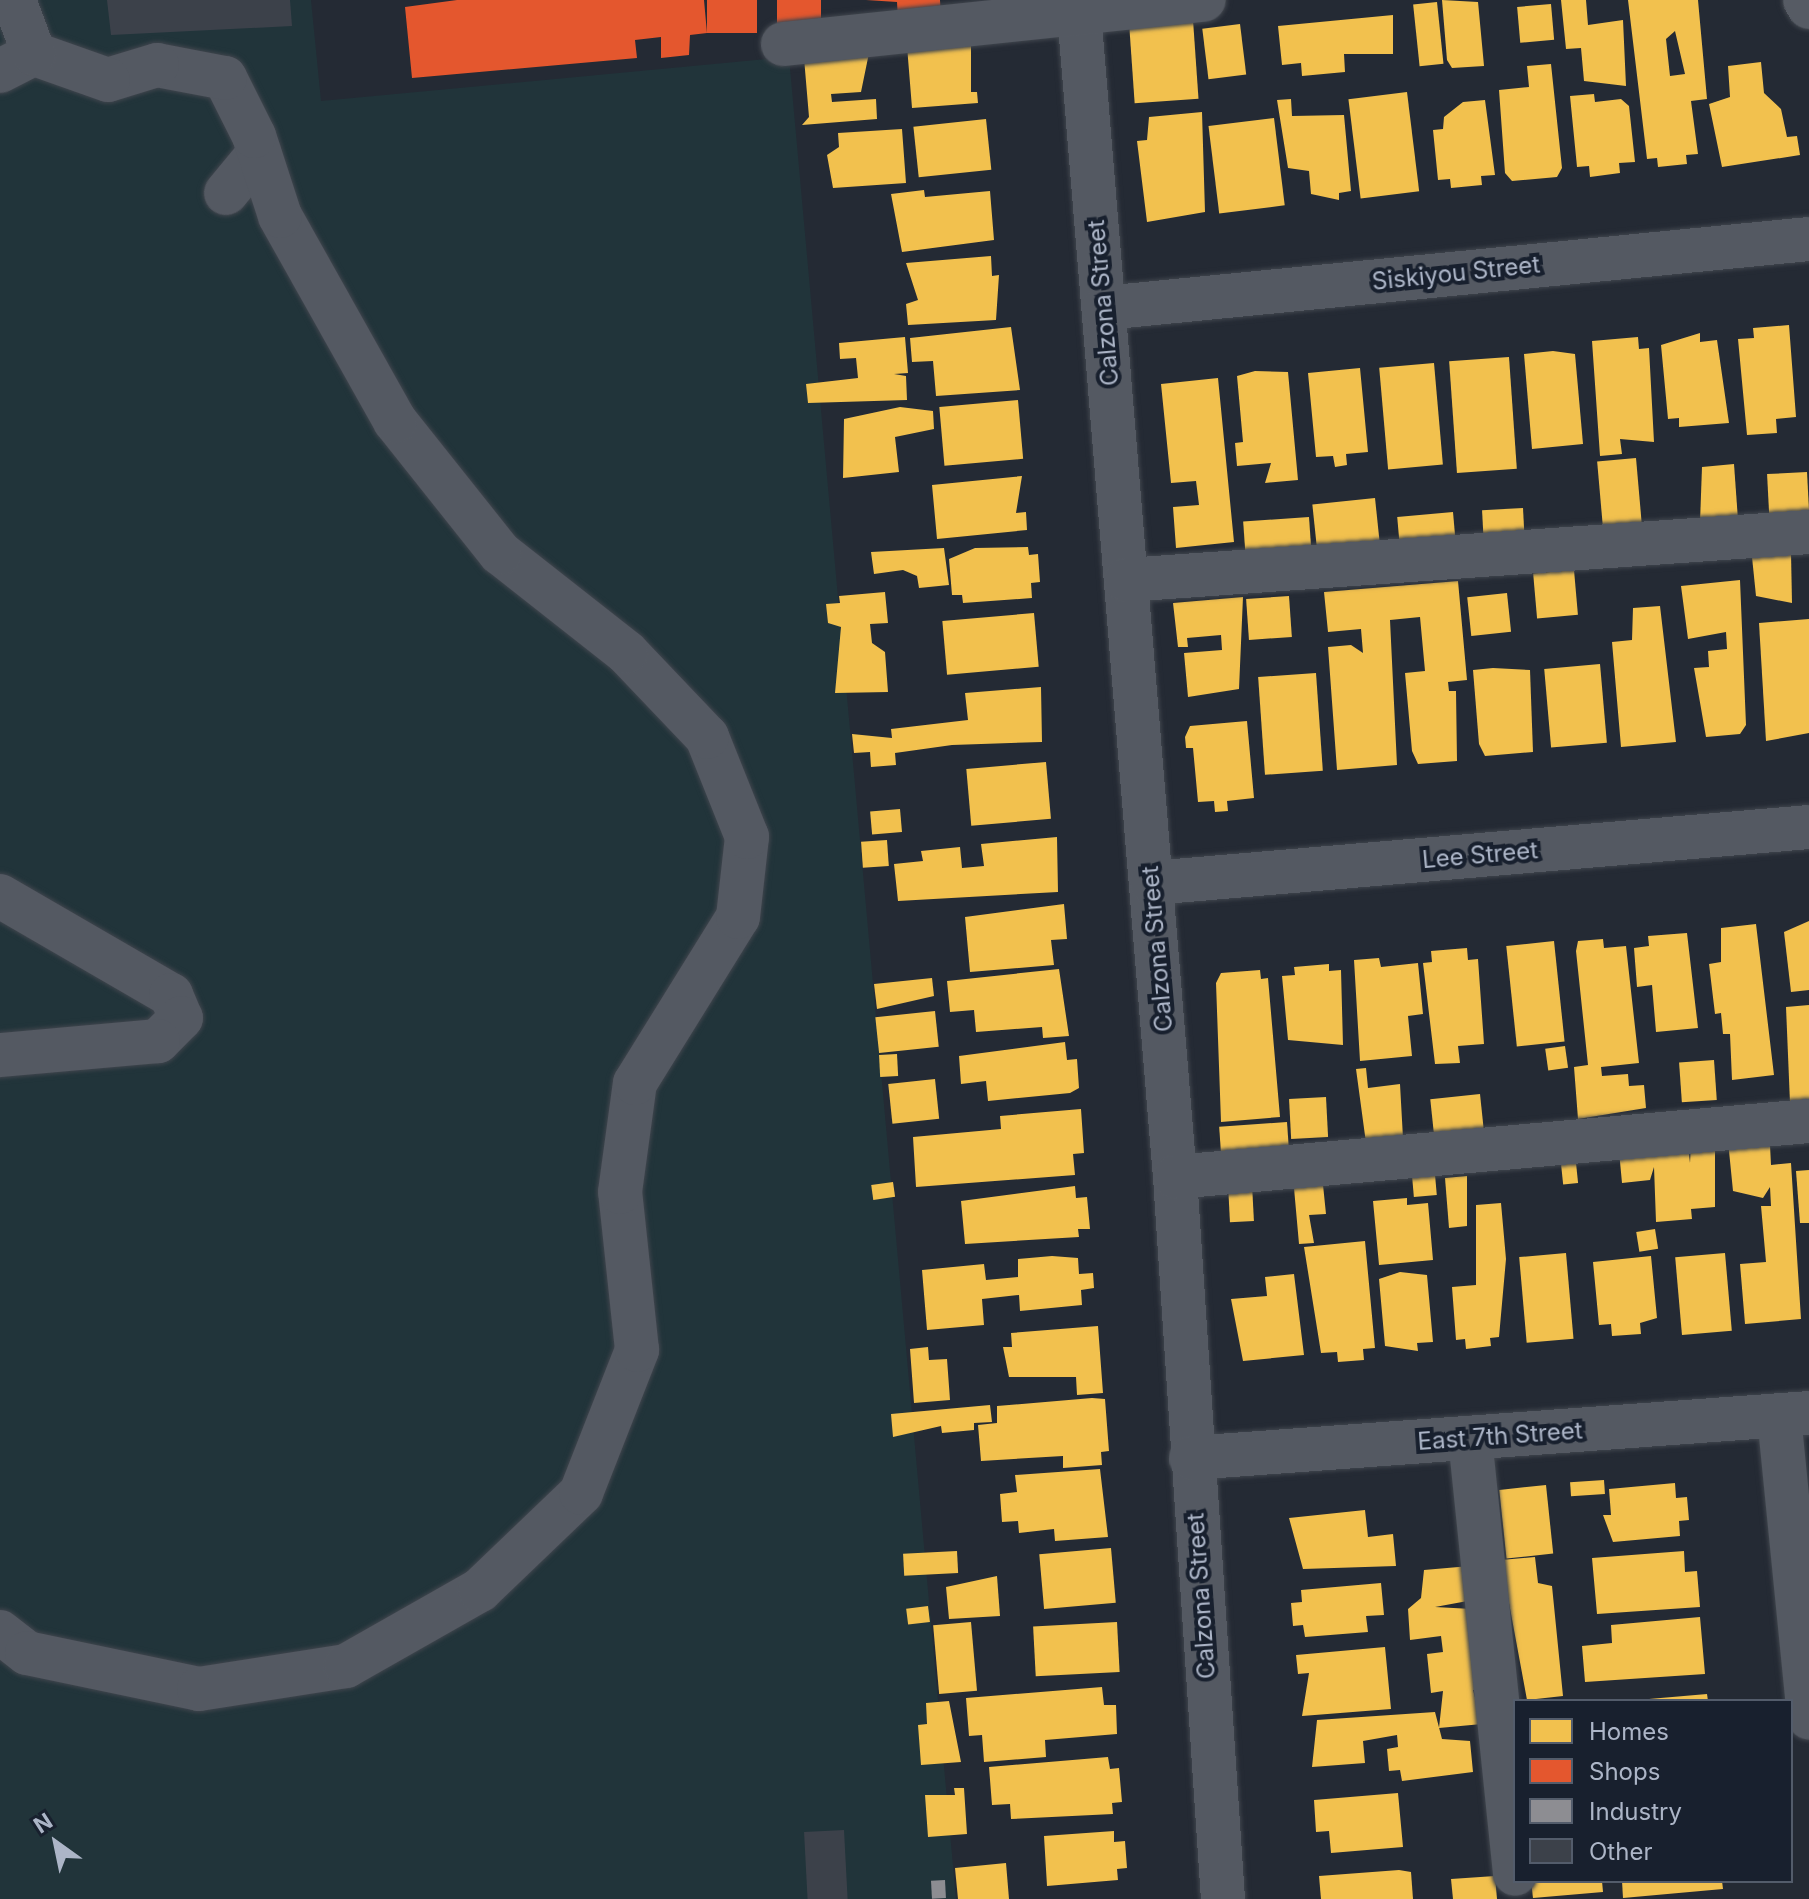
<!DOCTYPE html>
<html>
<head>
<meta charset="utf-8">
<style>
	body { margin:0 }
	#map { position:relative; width:1809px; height:1899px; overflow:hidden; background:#242a34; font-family:Inter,sans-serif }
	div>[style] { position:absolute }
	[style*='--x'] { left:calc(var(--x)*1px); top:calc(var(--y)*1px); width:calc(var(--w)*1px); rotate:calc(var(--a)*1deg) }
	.green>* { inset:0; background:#21343a }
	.homes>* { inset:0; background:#f2c14e; transform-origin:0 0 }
	.shops>* { inset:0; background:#e4572e; transform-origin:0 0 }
	.industry>* { inset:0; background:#8d8d92; transform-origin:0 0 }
	.building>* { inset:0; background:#3c414a; transform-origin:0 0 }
	.roads { filter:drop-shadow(0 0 2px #40454d) drop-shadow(0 0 2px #40454d) }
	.minor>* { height:44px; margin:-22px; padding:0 22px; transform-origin:22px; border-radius:22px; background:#545962 }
	.major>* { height:44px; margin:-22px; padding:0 22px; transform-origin:22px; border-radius:22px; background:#565b64 }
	span { translate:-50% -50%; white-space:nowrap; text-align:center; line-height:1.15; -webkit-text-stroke:8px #18202e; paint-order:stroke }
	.street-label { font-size:24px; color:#acb5c7 }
	.legend { position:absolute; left:1513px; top:1699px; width:280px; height:184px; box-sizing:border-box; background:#18202e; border:2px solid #535c6b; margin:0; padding:10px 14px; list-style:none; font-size:24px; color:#acb5c7 }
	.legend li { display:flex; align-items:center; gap:16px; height:40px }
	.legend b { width:40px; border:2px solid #535c6b }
	.north { position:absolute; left:16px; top:1803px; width:80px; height:80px; -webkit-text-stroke:6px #18202e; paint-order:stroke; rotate:327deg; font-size:22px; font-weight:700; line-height:32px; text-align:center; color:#acb5c7 }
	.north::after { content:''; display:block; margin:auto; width:28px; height:36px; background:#acb5c7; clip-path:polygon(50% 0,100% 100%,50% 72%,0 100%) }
</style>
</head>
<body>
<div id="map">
	<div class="green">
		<div style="clip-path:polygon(0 0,311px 0,321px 101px,789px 57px,956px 1899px,0 1899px)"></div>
	</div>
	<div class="homes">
		<div style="clip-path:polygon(1442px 0,1478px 2px,1484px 66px,1452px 68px,1447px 60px)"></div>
		<div style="clip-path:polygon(1561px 0,1586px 0,1588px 25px,1623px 20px,1626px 86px,1584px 81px,1581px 48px,1566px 49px)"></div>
		<div style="clip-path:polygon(evenodd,1628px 0,1698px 0,1707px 99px,1691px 101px,1698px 154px,1686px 155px,1687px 164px,1658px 167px,1657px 158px,1647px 159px,1628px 0,1675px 31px,1685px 74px,1670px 76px,1666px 39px,1675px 31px)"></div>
		<div style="left:1437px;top:2px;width:62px;height:24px;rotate:84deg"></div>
		<div style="left:1551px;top:4px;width:36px;height:34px;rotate:85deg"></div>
		<div style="clip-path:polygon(1393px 15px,1393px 54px,1344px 54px,1345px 72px,1302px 76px,1301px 63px,1282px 65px,1278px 26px)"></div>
		<div style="left:1193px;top:20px;width:79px;height:64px;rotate:86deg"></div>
		<div style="left:1240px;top:24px;width:51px;height:38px;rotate:83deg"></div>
		<div style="clip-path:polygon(971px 40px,971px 92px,977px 92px,978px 103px,912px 108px,907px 46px)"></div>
		<div style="clip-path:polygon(869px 53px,861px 92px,831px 94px,832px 102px,876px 99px,877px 119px,802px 125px,809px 117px,804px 58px)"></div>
		<div style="clip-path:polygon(1761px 62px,1764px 93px,1781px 109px,1787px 137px,1797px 136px,1800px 155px,1722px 167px,1709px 104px,1730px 97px,1728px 66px)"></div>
		<div style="clip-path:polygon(1551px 64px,1562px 168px,1557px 177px,1512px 181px,1505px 173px,1499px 90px,1529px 87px,1527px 66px)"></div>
		<div style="left:1407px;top:92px;width:100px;height:59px;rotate:83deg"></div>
		<div style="clip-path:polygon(1594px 94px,1595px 102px,1621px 99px,1629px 106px,1635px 162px,1619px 163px,1620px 173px,1590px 177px,1589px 166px,1577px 167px,1570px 96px)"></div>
		<div style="clip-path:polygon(1291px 99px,1292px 116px,1344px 115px,1351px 191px,1339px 193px,1339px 200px,1311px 194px,1309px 171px,1288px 168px,1277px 100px)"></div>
		<div style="clip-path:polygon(1485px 100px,1495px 175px,1481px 176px,1482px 185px,1451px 188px,1450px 179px,1438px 180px,1433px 130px,1443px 129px,1444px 117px,1463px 102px)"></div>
		<div style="clip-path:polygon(1202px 112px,1205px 212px,1147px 222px,1137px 141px,1147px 140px,1149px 117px)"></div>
		<div style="left:1274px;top:118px;width:88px;height:66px;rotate:83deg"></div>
		<div style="left:986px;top:119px;width:51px;height:73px;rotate:84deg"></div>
		<div style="clip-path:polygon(902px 129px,906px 183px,833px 188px,827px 155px,839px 147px,838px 133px)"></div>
		<div style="clip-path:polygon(924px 190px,925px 197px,990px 191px,994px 240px,902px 252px,891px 194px)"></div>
		<div style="clip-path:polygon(991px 256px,992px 276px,999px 275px,996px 320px,908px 325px,906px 304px,918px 300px,906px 263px)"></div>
		<div style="clip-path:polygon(1789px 325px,1796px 417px,1776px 419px,1777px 433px,1747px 435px,1738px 339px,1754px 338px,1753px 328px)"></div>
		<div style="clip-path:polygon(1011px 327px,1020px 390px,936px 396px,933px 361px,912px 362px,910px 338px)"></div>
		<div style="clip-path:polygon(1700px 333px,1700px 342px,1717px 340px,1729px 423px,1679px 427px,1679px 418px,1668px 419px,1661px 345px)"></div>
		<div style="clip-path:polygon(905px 337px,908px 373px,894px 374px,906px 376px,907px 400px,808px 403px,806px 384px,858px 378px,856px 358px,840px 359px,839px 343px)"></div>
		<div style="clip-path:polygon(1638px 337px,1639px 349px,1649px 348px,1654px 442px,1620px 439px,1622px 454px,1600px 456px,1592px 341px)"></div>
		<div style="clip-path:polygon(1553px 351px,1575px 354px,1583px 444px,1532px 449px,1524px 354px)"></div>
		<div style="left:1509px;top:357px;width:112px;height:60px;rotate:86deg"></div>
		<div style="left:1434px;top:363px;width:102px;height:55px;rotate:85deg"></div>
		<div style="clip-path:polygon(1360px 368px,1368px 452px,1346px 454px,1347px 465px,1335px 467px,1333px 456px,1316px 457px,1308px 373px)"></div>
		<div style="clip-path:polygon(1255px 371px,1288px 372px,1298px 480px,1265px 483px,1271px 463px,1237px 466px,1235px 443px,1243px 442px,1237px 376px)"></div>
		<div style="clip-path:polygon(1218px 378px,1234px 542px,1176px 548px,1173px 507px,1199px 505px,1196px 481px,1171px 483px,1161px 384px)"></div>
		<div style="left:1018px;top:400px;width:59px;height:79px;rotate:85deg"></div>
		<div style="clip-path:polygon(900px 407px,933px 411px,934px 429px,895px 437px,899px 472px,843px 478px,844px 419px)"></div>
		<div style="left:1636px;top:458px;width:73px;height:39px;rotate:85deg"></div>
		<div style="clip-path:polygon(1734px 464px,1738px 520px,1700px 523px,1702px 467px)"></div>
		<div style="left:1807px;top:472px;width:40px;height:40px;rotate:87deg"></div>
		<div style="clip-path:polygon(1022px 476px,1016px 513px,1026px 512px,1027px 530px,937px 539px,932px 485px)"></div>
		<div style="left:1375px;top:498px;width:50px;height:63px;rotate:84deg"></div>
		<div style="left:1523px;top:508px;width:34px;height:41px;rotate:87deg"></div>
		<div style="left:1453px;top:512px;width:36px;height:56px;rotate:85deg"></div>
		<div style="left:1309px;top:517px;width:39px;height:66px;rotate:86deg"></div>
		<div style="clip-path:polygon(1028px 547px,1029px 555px,1038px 554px,1040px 582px,1031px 583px,1032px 598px,963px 603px,962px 595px,952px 595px,949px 559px,975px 548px)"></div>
		<div style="clip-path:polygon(944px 548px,949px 585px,919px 588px,917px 576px,903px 570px,874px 574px,871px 552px)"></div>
		<div style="clip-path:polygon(1791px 553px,1792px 603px,1756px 596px,1752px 557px)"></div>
		<div style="left:1574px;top:570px;width:45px;height:41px;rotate:85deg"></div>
		<div style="clip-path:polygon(1740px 580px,1746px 725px,1740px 734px,1706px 737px,1694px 668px,1709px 667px,1708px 651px,1727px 649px,1726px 632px,1688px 639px,1681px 586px)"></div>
		<div style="clip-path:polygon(1458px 581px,1467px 680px,1448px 682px,1449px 691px,1456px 691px,1457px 761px,1418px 764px,1412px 751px,1405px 673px,1425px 671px,1420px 617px,1390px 620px,1397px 765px,1337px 770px,1328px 647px,1351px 645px,1363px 653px,1361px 629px,1328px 632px,1324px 592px)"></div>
		<div style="clip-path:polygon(885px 592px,888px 623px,870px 624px,872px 643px,885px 652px,888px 692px,835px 693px,841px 627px,828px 623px,826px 604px,840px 603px,839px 596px)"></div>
		<div style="left:1507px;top:593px;width:39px;height:40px;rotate:84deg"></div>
		<div style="left:1289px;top:596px;width:41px;height:43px;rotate:86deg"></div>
		<div style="clip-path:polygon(1243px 597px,1239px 689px,1188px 697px,1184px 653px,1222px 650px,1221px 635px,1187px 638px,1188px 647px,1178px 647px,1173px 603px)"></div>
		<div style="clip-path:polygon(1660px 606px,1676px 742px,1621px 747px,1612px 642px,1632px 640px,1633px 608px)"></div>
		<div style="left:1034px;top:613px;width:54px;height:92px;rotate:85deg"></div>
		<div style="clip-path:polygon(1809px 619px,1809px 733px,1766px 741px,1759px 623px)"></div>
		<div style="left:1600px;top:664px;width:79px;height:56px;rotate:85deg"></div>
		<div style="clip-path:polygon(1493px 668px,1530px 670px,1533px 752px,1485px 756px,1479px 744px,1473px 670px)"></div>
		<div style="left:1316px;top:673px;width:98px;height:58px;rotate:86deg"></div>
		<div style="clip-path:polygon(1041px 687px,1042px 742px,952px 745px,895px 753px,896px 765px,871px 767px,870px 752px,854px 753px,852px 734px,892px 738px,891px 729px,968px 720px,965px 693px)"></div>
		<div style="clip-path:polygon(1247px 721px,1254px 798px,1227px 801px,1228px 811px,1215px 812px,1214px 801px,1198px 802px,1193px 748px,1186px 748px,1185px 737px,1190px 726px)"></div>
		<div style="left:1046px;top:762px;width:57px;height:80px;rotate:85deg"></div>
		<div style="left:900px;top:809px;width:23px;height:30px;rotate:85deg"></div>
		<div style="clip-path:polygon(1057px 837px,1058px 892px,898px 901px,894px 864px,923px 861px,921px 851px,960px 847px,962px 868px,984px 866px,981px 844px)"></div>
		<div style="left:887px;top:840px;width:26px;height:26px;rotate:86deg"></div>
		<div style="clip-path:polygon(1064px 904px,1067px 939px,1051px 940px,1054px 965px,970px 972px,965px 917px)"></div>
		<div style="clip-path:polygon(1809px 921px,1809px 990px,1791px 992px,1784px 932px)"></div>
		<div style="clip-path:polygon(1756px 924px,1774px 1075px,1732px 1080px,1730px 1034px,1723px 1034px,1721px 1013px,1715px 1014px,1709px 964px,1721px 962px,1721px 928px)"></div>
		<div style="clip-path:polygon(1687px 933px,1698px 1028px,1656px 1032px,1652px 985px,1637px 987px,1634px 948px,1649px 946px,1648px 936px)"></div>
		<div style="clip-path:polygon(1603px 939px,1604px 948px,1626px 946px,1639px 1063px,1601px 1067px,1602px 1076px,1628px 1074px,1629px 1086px,1644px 1085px,1646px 1108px,1578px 1119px,1574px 1067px,1588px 1065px,1576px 951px,1578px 941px)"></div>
		<div style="left:1554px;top:941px;width:101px;height:48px;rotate:84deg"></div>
		<div style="clip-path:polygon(1467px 948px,1468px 960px,1478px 959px,1484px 1044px,1458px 1046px,1460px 1063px,1435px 1064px,1423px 963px,1432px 962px,1431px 951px)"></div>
		<div style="clip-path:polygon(1379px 958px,1381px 967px,1418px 963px,1423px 1014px,1408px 1016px,1412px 1056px,1360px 1061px,1354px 960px)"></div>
		<div style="clip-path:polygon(1329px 964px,1329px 971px,1341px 970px,1343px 1045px,1288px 1040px,1282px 976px,1295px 975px,1294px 967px)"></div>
		<div style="clip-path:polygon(1059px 969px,1069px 1036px,1043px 1038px,1042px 1027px,976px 1032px,974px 1010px,950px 1012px,947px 981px)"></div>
		<div style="clip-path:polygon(1260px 970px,1261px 979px,1268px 978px,1280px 1117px,1221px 1122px,1216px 983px,1221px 973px)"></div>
		<div style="clip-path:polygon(932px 978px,934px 996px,877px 1009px,874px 984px)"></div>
		<div style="clip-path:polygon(1809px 1005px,1809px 1102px,1790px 1103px,1786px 1007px)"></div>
		<div style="left:935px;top:1011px;width:36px;height:60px;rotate:84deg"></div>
		<div style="clip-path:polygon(1065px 1042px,1067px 1060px,1077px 1059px,1079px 1088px,1070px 1093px,988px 1101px,986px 1081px,961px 1084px,959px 1056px)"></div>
		<div style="left:1565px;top:1046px;width:22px;height:20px;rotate:82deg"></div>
		<div style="left:897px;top:1054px;width:22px;height:18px;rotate:87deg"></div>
		<div style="left:1714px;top:1060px;width:40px;height:35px;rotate:86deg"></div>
		<div style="clip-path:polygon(1366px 1068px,1368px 1088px,1400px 1084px,1403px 1138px,1366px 1143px,1356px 1069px)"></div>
		<div style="left:935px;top:1079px;width:40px;height:47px;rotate:84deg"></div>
		<div style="left:1480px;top:1094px;width:37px;height:50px;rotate:84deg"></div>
		<div style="left:1326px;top:1097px;width:40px;height:37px;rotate:87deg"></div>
		<div style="clip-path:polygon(1081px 1109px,1084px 1153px,1073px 1154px,1075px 1175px,916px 1187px,913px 1137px,1001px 1129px,1000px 1116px)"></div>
		<div style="left:1287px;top:1122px;width:27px;height:68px;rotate:86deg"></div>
		<div style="clip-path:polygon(1715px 1141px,1715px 1207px,1691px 1209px,1692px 1219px,1656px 1222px,1654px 1167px,1650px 1180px,1622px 1183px,1619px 1151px,1688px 1145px,1690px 1163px,1691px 1143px)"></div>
		<div style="clip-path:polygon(1728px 1141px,1770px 1145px,1771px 1165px,1791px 1163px,1801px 1319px,1745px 1324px,1740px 1264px,1766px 1262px,1761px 1206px,1771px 1206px,1770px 1187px,1763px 1198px,1733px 1191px)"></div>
		<div style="left:1434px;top:1163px;width:32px;height:23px;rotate:85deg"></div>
		<div style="left:1576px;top:1163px;width:20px;height:15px;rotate:84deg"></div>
		<div style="clip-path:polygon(1809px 1170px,1809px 1223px,1800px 1223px,1796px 1171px)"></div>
		<div style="clip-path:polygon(1322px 1175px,1326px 1214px,1309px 1215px,1314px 1243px,1299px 1244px,1293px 1177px)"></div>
		<div style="clip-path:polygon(1467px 1176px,1467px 1226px,1449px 1228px,1445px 1178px)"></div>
		<div style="left:893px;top:1182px;width:15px;height:22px;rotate:82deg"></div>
		<div style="left:1252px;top:1184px;width:37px;height:24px;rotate:87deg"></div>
		<div style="clip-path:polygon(1075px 1186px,1076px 1198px,1087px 1197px,1090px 1229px,1078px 1229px,1079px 1237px,965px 1244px,961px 1201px)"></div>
		<div style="clip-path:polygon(1407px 1198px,1407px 1205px,1428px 1203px,1433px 1260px,1379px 1265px,1373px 1201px)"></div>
		<div style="clip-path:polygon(1501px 1203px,1506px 1259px,1499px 1337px,1490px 1338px,1491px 1346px,1466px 1349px,1465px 1339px,1456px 1340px,1452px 1287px,1476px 1285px,1476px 1205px)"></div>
		<div style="left:1655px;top:1229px;width:20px;height:19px;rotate:81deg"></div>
		<div style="clip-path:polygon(1365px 1241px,1375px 1348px,1363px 1349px,1364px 1360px,1338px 1362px,1337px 1352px,1321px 1353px,1304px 1247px)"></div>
		<div style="left:1566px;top:1253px;width:86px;height:47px;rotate:85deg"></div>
		<div style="left:1725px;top:1253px;width:78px;height:50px;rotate:85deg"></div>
		<div style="clip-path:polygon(1052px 1256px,1078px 1258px,1079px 1274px,1093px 1273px,1094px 1288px,1081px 1290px,1082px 1305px,1020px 1311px,1019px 1295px,982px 1299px,984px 1325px,927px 1330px,922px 1270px,984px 1264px,986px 1280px,1018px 1277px,1018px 1259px)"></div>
		<div style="clip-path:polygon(1651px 1256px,1657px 1318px,1640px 1323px,1641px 1334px,1612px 1336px,1611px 1324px,1599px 1325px,1593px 1262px)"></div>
		<div style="clip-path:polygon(1400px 1272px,1427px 1275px,1433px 1342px,1417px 1343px,1418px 1351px,1385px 1346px,1379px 1279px)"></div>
		<div style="clip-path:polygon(1294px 1274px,1304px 1355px,1243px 1361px,1231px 1299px,1267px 1296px,1265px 1277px)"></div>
		<div style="clip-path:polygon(1098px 1326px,1103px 1393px,1077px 1395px,1076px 1377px,1009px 1377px,1003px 1347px,1012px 1347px,1011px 1333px)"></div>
		<div style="clip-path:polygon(928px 1347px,929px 1360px,947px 1359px,950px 1400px,914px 1403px,910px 1349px)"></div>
		<div style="clip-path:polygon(1092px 1398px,1105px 1399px,1109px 1451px,1101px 1452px,1102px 1465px,1063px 1468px,1063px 1456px,981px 1461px,978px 1425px,997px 1423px,997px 1406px)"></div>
		<div style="clip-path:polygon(990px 1405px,992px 1422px,974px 1423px,974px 1430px,942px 1433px,941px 1426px,893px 1437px,891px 1414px)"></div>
		<div style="clip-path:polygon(1100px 1469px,1108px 1537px,1055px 1541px,1054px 1529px,1019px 1533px,1018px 1521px,1002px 1522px,1000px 1494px,1017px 1492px,1015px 1475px)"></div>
		<div style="left:1604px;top:1480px;width:14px;height:34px;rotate:86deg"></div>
		<div style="clip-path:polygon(1675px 1483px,1676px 1498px,1687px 1497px,1689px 1520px,1679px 1521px,1680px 1536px,1613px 1542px,1603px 1515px,1611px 1515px,1609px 1489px)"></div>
		<div style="left:1546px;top:1485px;width:69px;height:47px;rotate:84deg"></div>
		<div style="clip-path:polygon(1365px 1510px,1368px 1537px,1393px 1534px,1396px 1566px,1303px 1569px,1289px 1518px)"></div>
		<div style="left:1111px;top:1548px;width:55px;height:72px;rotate:85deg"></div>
		<div style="left:957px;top:1551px;width:22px;height:54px;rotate:87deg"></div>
		<div style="clip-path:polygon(1684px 1551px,1685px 1572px,1697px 1571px,1700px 1607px,1597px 1614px,1592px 1558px)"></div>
		<div style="clip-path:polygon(1535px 1557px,1538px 1583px,1552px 1586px,1563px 1696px,1527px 1700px,1501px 1560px)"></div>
		<div style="clip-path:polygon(1470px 1566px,1473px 1600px,1435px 1607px,1472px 1609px,1481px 1689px,1473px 1690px,1482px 1724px,1439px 1728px,1443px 1691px,1431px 1693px,1427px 1654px,1443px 1652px,1441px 1636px,1410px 1640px,1408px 1609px,1421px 1598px,1424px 1570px)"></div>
		<div style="clip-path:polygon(997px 1576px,1000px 1616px,949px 1619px,946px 1587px)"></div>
		<div style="clip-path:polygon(1381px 1583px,1384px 1615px,1366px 1616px,1368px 1632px,1305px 1637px,1303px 1625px,1293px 1626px,1291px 1603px,1302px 1602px,1301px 1590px)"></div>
		<div style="left:928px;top:1606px;width:16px;height:22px;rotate:83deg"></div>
		<div style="clip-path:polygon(1700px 1617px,1705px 1674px,1585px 1682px,1582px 1646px,1612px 1643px,1611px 1625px)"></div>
		<div style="left:971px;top:1622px;width:69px;height:38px;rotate:85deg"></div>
		<div style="left:1117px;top:1622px;width:50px;height:84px;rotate:87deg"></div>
		<div style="clip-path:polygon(1385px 1647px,1391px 1709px,1302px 1716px,1309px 1673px,1298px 1674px,1296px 1655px)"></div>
		<div style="clip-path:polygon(1102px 1687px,1104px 1705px,1116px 1705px,1117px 1734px,1045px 1740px,1046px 1757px,984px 1762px,982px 1735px,969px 1736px,966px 1698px)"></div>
		<div style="clip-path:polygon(1707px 1694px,1708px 1701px,1649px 1701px,1649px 1699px)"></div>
		<div style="clip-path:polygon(949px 1701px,961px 1762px,921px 1765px,918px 1725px,927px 1724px,926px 1703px)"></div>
		<div style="clip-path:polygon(1435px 1712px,1442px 1739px,1470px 1741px,1473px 1772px,1402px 1781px,1400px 1770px,1389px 1771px,1387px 1749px,1398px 1747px,1397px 1735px,1363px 1741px,1365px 1763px,1312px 1767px,1317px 1720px)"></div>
		<div style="clip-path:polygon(1108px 1757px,1110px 1769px,1119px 1768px,1122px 1802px,1112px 1803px,1113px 1814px,1011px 1819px,1010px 1804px,992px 1805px,989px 1767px)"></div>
		<div style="clip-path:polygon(954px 1788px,964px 1788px,967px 1834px,928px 1837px,925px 1795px,955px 1795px)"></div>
		<div style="clip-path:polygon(1398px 1793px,1403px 1847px,1331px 1853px,1329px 1831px,1316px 1832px,1314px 1800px)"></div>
		<div style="clip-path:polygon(1114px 1831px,1114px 1842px,1125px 1841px,1127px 1868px,1117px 1869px,1118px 1880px,1047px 1886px,1044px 1836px)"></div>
		<div style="clip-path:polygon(1006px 1863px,1009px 1899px,958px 1899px,955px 1868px)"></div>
		<div style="clip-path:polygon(1399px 1870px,1411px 1872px,1413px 1899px,1321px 1899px,1319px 1876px)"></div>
		<div style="clip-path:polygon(1495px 1876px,1497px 1899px,1453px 1899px,1451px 1879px)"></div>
		<div style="clip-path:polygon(1531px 1881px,1602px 1881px,1603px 1892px,1533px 1898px)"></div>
		<div style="clip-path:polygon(1622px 1881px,1722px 1881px,1723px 1889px,1623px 1898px)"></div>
	</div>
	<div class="shops">
		<div style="clip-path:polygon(457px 0,704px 0,707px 33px,690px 35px,689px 55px,661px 58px,661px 37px,635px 40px,637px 58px,412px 78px,405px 7px)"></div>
		<div style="left:707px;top:0;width:50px;height:33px"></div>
		<div style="left:777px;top:0;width:44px;height:31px"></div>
		<div style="clip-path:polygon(866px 0,940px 0,941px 17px,898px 20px,897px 2px)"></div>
	</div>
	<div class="industry">
		<div style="left:945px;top:1880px;width:18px;height:14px;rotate:87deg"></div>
	</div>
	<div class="building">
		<div style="clip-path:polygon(107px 0,290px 0,292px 26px,111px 35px)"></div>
		<div style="left:844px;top:1830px;width:69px;height:40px;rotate:87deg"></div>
	</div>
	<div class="roads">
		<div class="minor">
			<div style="--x:1078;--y:0;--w:1181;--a:85.29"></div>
			<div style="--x:1175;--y:1177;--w:724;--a:86.2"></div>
			<div style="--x:783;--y:44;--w:423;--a:-6"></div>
			<div style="--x:0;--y:71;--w:38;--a:-27"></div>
			<div style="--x:226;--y:193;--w:52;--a:-50.5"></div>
			<div style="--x:1104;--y:308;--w:708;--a:-5.59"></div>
			<div style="--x:1126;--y:580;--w:685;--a:-4.02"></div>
			<div style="--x:1152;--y:883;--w:659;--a:-4.87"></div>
			<div style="--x:0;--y:896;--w:198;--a:30.1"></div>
			<div style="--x:171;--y:995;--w:25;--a:67"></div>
			<div style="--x:181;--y:1018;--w:33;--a:135"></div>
			<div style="--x:158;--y:1041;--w:159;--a:174.9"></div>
			<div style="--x:1175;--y:1177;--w:636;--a:-5.05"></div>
			<div style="--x:1779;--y:1416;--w:303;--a:84.3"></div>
			<div style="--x:1470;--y:1438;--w:438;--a:84.1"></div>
			<div style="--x:1191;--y:1458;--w:620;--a:-4.16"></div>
			<div style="--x:0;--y:1632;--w:34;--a:38"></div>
			<div style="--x:27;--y:1653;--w:176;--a:11.8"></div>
			<div style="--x:199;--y:1689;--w:149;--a:-8.9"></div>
			<div style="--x:346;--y:1666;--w:154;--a:-29.6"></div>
			<div style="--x:480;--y:1590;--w:140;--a:-43.8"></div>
			<div style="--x:581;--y:1493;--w:154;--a:-68.6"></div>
			<div style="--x:637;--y:1350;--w:159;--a:-96.1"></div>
			<div style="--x:620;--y:1192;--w:110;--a:-82.2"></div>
			<div style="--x:635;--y:1083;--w:195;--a:-58.2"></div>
			<div style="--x:738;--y:917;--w:81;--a:-83.6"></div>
			<div style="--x:747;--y:837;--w:108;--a:-111.8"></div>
			<div style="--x:707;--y:737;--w:117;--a:-133.6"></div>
			<div style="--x:626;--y:652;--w:160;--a:-141.8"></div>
			<div style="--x:500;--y:553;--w:169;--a:-128.5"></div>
			<div style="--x:395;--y:421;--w:235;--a:-119.3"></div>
			<div style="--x:280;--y:216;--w:84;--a:-108"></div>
			<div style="--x:254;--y:136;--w:65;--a:-116.6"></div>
			<div style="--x:225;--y:78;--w:69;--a:-169.2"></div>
			<div style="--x:157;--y:65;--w:51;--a:163"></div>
			<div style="--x:108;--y:80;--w:78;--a:-160.6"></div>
			<div style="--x:34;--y:54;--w:58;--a:-110.3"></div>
		</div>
		<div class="major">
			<div style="--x:1805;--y:0;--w:8;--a:60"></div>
		</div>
	</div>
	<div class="street-label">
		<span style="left:1456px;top:273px;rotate:-6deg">Siskiyou Street</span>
		<span style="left:1103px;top:303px;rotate:-95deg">Calzona Street</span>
		<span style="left:1480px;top:855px;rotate:-5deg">Lee Street</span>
		<span style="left:1157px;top:949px;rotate:-95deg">Calzona Street</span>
		<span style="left:1500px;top:1436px;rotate:-4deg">East 7th Street</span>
		<span style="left:1201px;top:1596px;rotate:-94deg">Calzona Street</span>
	</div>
	<ul class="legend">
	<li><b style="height:22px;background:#f2c14e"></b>Homes</li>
	<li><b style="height:22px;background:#e4572e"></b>Shops</li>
	<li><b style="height:22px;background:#8d8d92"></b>Industry</li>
	<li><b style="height:22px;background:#3c414a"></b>Other</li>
	</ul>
	<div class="north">N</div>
</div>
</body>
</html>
